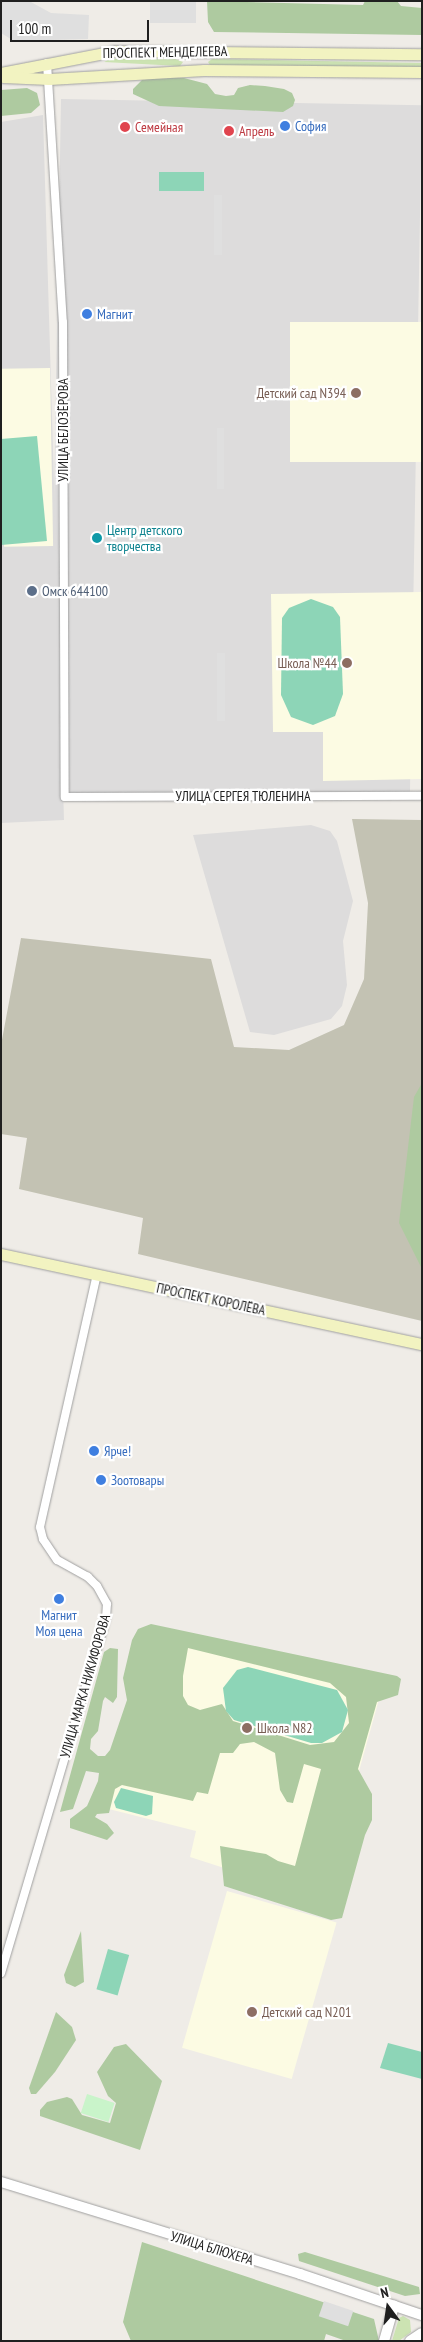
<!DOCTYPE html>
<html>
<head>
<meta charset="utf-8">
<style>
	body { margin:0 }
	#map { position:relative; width:423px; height:2342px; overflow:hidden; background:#efece7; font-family:"PT Sans Narrow",sans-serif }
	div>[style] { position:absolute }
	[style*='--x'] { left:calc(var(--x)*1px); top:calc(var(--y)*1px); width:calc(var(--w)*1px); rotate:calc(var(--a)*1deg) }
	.residential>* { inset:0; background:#dddcdc; transform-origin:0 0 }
	.education>* { inset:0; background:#fcfbe3; transform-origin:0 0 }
	.construction>* { inset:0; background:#c3c2b3 }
	.grass>* { inset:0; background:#cce3b2 }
	.forest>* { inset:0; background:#aecaa0 }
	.park>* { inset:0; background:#c9f4ca; transform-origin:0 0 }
	.pitch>* { inset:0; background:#8dd5b7; transform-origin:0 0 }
	.parking>* { inset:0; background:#dfdfdf; transform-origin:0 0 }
	.roads { filter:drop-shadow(0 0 1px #a0a0a0) drop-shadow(0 0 1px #a0a0a0) }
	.minor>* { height:8px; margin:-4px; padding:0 4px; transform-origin:4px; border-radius:4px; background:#fff }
	.tertiary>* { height:10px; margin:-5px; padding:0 5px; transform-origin:5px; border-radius:5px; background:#fff }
	.secondary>* { height:11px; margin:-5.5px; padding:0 5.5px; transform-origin:5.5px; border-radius:5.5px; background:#f2f3c1 }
	.dots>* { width:14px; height:14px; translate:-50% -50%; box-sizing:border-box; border:2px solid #fff; border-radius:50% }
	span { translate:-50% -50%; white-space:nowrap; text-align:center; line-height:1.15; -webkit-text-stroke:4.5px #fff; paint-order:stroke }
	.street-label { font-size:14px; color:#1f1f1f }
	.shop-label { font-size:14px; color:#366cbe }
	.left { translate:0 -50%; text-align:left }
	.health-label { font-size:14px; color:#be3a42 }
	.education-label { font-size:14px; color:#785e54 }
	.right { translate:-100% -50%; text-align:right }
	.culture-label { font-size:14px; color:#0d838f }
	.service-label { font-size:14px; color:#4e5e75 }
	.frame { position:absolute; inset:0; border:2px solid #1f1f1f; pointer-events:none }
	.north { position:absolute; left:363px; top:2282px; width:50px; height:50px; -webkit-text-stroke:4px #fff; paint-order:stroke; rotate:346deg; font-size:14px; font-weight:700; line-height:20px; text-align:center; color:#1f1f1f }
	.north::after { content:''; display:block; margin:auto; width:18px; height:22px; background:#1f1f1f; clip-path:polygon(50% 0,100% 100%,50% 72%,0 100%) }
	.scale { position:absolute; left:10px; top:20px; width:139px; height:22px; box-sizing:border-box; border:2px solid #1f1f1f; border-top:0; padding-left:6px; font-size:15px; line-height:18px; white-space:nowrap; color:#1f1f1f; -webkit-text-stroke:4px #fff; paint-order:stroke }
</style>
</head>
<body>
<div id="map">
	<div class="residential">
		<div style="left:61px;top:99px;width:361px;height:694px;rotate:1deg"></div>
		<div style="clip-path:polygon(43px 115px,64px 820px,1px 823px,1px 122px)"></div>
		<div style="clip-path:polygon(311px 825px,330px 831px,337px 841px,353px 901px,343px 941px,347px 985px,342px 1006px,331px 1019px,274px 1035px,250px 1032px,193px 835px)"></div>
	</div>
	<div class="education">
		<div style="left:422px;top:322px;width:140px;height:132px;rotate:90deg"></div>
		<div style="left:50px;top:368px;width:178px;height:49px;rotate:89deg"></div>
		<div style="clip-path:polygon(422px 592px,422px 779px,323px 781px,323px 732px,273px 732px,271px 594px)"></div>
		<div style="clip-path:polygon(157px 1628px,383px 1685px,323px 1900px,190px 1857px,196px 1831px,97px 1806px)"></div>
		<div style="left:227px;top:1891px;width:114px;height:163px;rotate:16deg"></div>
	</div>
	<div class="construction">
		<div style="clip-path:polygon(352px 819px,422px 820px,422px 1321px,138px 1254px,143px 1218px,19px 1189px,27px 1138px,1px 1134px,1px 1045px,21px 938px,211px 959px,234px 1047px,289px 1050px,344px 1025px,364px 979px,368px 903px)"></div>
	</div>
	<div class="grass">
		<div style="clip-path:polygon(110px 59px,175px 59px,183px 62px,180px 66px,104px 62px)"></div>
		<div style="clip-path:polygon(212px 59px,422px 63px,422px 69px,210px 65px,208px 62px)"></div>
		<div style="clip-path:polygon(403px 2316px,410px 2320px,411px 2332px,399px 2341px,392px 2341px,399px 2318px)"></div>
	</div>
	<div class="forest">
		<div style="clip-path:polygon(207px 1px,363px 5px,365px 1px,397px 1px,401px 6px,422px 8px,422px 35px,214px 32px,208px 22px)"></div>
		<div style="clip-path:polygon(154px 77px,184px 78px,207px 84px,215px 94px,226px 96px,234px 95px,238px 88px,250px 85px,265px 86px,284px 89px,292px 93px,295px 100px,293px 106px,283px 112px,159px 106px,133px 94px,133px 89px,142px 80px)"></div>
		<div style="clip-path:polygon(27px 88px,37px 93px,40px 105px,31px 113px,1px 116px,1px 90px)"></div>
		<div style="clip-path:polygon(422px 1083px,422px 1269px,399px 1223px,414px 1097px)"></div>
		<div style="clip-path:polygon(evenodd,151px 1624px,397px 1676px,401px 1679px,398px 1695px,377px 1702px,358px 1769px,372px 1794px,372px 1820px,365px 1835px,342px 1918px,331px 1920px,224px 1886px,220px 1846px,266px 1854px,278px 1861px,295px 1866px,321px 1769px,304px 1764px,293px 1803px,287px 1802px,280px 1790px,275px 1753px,254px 1742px,240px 1744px,233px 1753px,220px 1753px,208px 1794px,197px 1792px,193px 1801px,122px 1785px,115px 1789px,109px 1813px,97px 1814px,95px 1817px,107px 1824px,114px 1833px,107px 1840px,70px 1828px,70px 1819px,87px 1806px,98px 1781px,99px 1773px,86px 1771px,73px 1809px,60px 1812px,104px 1652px,110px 1648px,118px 1649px,117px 1697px,113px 1703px,105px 1697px,103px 1701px,98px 1731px,91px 1739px,90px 1749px,98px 1756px,105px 1756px,110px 1750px,127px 1700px,123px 1678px,132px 1640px,138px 1629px,151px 1624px,188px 1648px,330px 1683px,346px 1697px,349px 1723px,334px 1742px,310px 1745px,233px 1721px,222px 1704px,200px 1710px,188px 1705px,183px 1696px,183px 1676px,188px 1648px)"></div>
		<div style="clip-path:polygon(81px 1931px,84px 1982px,75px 1987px,66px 1983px,64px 1975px)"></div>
		<div style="clip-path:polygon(56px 2012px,72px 2027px,76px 2040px,55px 2072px,36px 2094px,31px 2094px,29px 2088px)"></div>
		<div style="clip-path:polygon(126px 2044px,162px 2081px,140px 2150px,40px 2116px,40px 2110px,47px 2102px,67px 2097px,72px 2099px,82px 2115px,110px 2123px,116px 2103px,108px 2096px,97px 2072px,114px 2047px)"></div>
		<div style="clip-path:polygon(142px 2242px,374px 2319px,379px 2341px,346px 2341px,326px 2334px,324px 2341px,131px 2341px,123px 2322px)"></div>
		<div style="clip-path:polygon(305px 2252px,419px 2287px,420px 2294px,405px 2296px,299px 2261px,298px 2254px)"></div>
	</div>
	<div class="park">
		<div style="left:87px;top:2094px;width:29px;height:20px;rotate:18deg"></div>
	</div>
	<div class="pitch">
		<div style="left:159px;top:172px;width:45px;height:19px"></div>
		<div style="clip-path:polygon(37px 436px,47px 541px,1px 545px,1px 439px)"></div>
		<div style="clip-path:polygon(311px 599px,333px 607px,340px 617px,343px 694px,335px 716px,313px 725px,291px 717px,281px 695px,282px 618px,289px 608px)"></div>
		<div style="clip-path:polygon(248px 1667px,337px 1690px,348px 1710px,342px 1732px,322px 1743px,311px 1743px,234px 1720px,226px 1711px,223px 1688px,237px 1670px)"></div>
		<div style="clip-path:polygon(121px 1788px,153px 1796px,152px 1814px,146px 1816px,116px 1808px,114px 1802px)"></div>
		<div style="left:108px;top:1949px;width:22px;height:42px;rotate:16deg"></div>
		<div style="clip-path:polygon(388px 2043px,422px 2052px,422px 2079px,380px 2068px)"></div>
	</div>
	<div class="parking">
		<div style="clip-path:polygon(1px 1px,29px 1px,51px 13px,89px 15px,88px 39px,14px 41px,1px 33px)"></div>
		<div style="left:150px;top:1px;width:46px;height:22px"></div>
		<div style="left:214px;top:195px;width:8px;height:60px"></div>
		<div style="left:217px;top:428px;width:7px;height:61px"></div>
		<div style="left:217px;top:653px;width:8px;height:68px"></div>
		<div style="left:324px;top:2301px;width:31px;height:16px;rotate:19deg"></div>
	</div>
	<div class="roads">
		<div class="minor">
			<div style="--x:47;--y:63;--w:259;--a:86.5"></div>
			<div style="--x:63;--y:322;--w:475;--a:89.8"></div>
			<div style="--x:65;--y:797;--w:357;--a:-0.2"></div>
			<div style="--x:1;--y:1973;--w:370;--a:-73.5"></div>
			<div style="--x:106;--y:1618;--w:14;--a:-86"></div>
			<div style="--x:107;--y:1604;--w:21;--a:-119"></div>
			<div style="--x:97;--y:1586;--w:13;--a:-135"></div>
			<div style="--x:88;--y:1577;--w:35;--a:-151"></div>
			<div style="--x:57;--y:1560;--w:25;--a:-124"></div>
			<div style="--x:43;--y:1539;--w:12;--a:-104"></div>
			<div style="--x:40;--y:1527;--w:258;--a:-77.3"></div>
		</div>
		<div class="tertiary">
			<div style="--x:1;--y:2182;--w:313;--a:17.1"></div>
			<div style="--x:300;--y:2274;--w:129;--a:18.6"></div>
			<div style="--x:384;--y:2341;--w:37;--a:-74"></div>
			<div style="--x:410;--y:2341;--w:14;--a:-34"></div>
		</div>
		<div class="secondary">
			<div style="--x:1;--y:73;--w:115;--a:-11"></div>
			<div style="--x:114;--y:51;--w:308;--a:0.6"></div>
			<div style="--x:3;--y:77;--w:46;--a:2.5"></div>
			<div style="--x:49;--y:79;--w:155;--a:-3.3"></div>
			<div style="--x:204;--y:70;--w:218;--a:0.5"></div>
			<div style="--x:1;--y:1254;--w:431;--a:12.1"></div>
		</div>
	</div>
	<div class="dots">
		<div style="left:285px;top:126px;background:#3f7fe0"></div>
		<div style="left:125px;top:127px;background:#e0444e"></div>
		<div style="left:229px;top:131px;background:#e0444e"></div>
		<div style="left:87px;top:314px;background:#3f7fe0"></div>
		<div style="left:356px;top:393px;background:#8d6e63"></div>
		<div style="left:97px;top:538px;background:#0f9aa8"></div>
		<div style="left:32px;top:591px;background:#5c6f8a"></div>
		<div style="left:347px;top:663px;background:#8d6e63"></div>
		<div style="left:94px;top:1451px;background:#3f7fe0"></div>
		<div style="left:101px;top:1480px;background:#3f7fe0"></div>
		<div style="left:59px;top:1599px;background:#3f7fe0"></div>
		<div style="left:247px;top:1728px;background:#8d6e63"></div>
		<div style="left:252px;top:2012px;background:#8d6e63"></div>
	</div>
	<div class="street-label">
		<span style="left:165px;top:52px;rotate:-1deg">ПРОСПЕКТ МЕНДЕЛЕЕВА</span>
		<span style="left:63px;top:430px;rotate:-90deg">УЛИЦА БЕЛОЗЁРОВА</span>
		<span style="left:243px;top:796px">УЛИЦА СЕРГЕЯ ТЮЛЕНИНА</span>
		<span style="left:211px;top:1299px;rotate:12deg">ПРОСПЕКТ КОРОЛЁВА</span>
		<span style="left:85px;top:1686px;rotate:-74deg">УЛИЦА МАРКА НИКИФОРОВА</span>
		<span style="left:212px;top:2248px;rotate:17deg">УЛИЦА БЛЮХЕРА</span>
	</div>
	<div class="shop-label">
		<span class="left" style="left:295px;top:126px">София</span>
		<span class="left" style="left:97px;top:314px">Магнит</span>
		<span class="left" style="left:104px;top:1451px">Ярче!</span>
		<span class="left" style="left:111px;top:1480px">Зоотовары</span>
		<span style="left:59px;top:1623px">Магнит<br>Моя цена</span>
	</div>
	<div class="health-label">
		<span class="left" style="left:135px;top:127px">Семейная</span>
		<span class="left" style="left:239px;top:131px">Апрель</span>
	</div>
	<div class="education-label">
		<span class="right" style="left:346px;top:393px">Детский сад N394</span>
		<span class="right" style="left:337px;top:663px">Школа №44</span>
		<span class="left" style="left:257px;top:1728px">Школа N82</span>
		<span class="left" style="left:262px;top:2012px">Детский сад N201</span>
	</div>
	<div class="culture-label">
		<span class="left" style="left:107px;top:538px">Центр детского<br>творчества</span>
	</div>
	<div class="service-label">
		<span class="left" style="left:42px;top:591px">Омск 644100</span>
	</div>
	<div class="frame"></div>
	<div class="north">N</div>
	<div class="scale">100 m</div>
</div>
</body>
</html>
